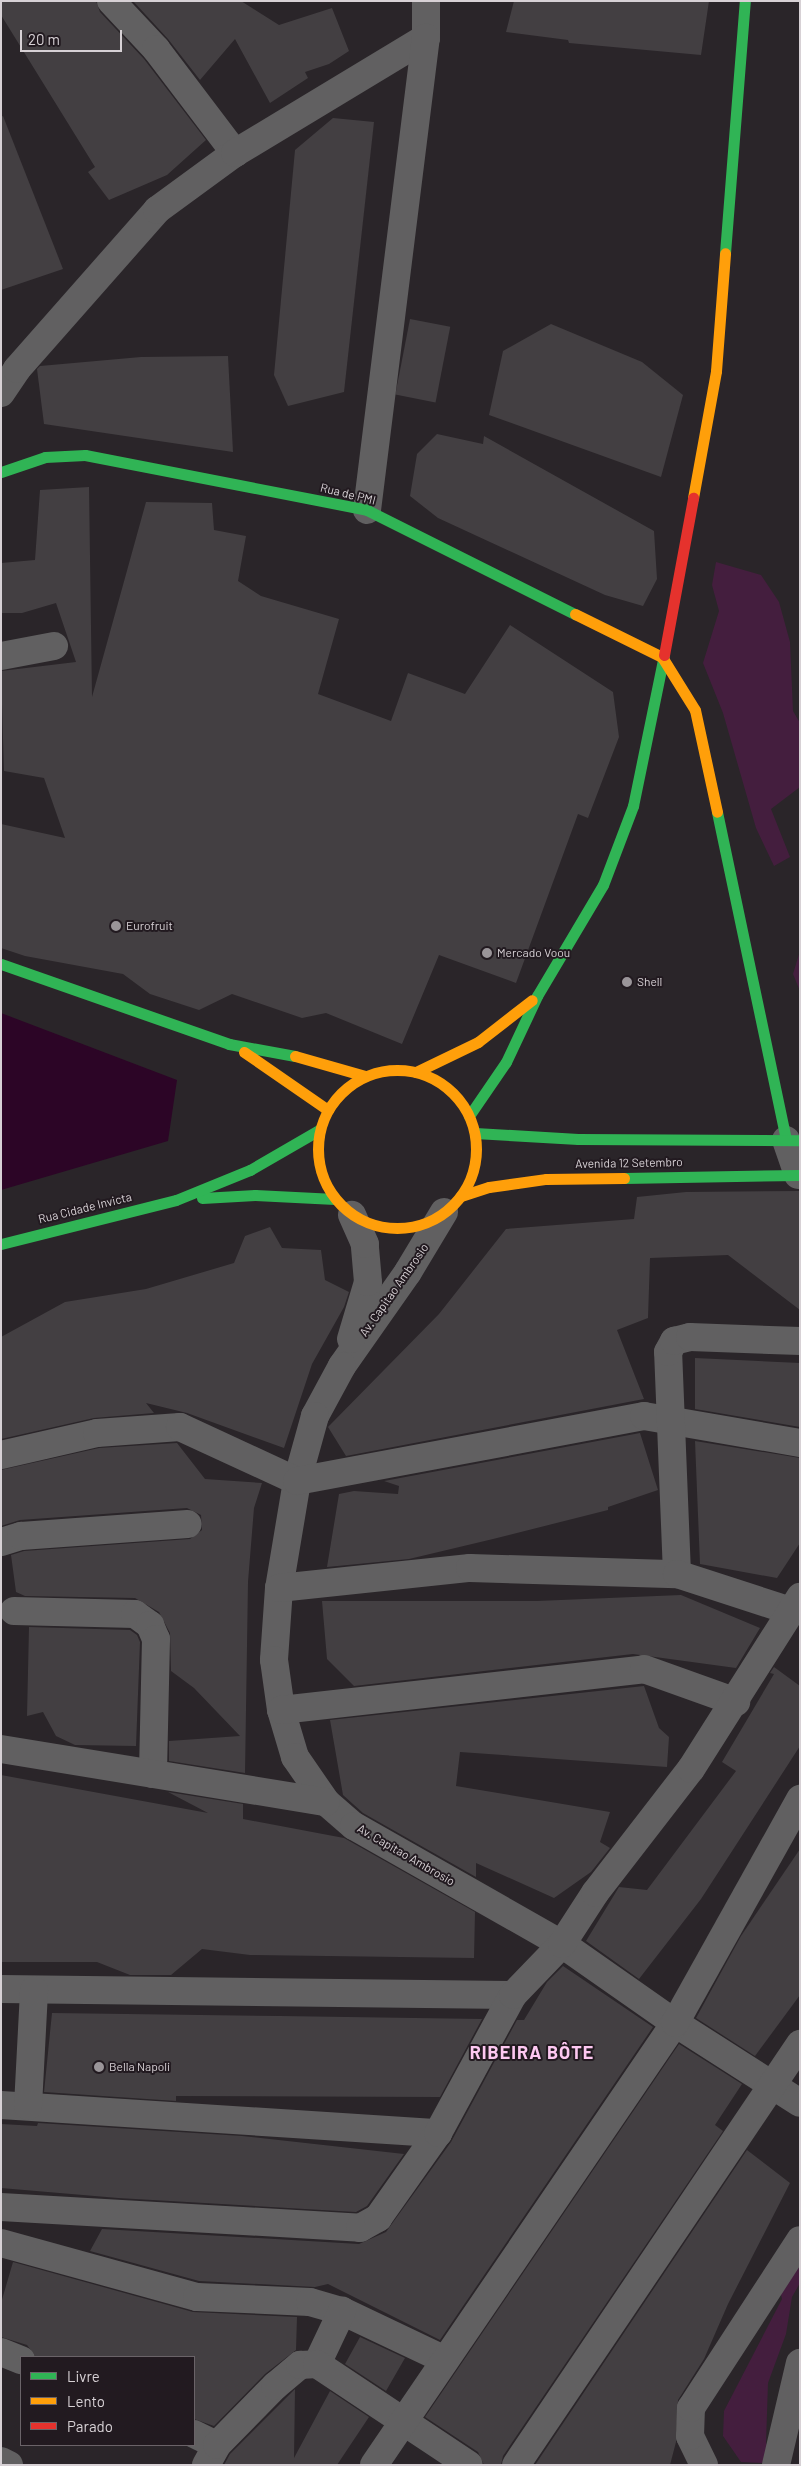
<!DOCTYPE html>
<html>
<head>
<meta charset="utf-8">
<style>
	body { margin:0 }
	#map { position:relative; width:801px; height:2466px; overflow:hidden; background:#2a2529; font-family:Barlow,sans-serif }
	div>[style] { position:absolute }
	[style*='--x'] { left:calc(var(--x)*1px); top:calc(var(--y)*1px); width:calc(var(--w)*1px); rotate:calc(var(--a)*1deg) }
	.green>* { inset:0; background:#441e3e }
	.water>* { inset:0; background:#2c0526 }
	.building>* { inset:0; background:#433f42; transform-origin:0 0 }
	.street>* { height:28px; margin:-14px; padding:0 14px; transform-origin:14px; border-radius:14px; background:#616061 }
	.fast>* { height:11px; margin:-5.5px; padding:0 5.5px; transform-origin:5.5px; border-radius:5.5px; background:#30b455 }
	.slow>* { height:11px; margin:-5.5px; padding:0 5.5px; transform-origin:5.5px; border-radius:5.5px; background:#ff9f0a }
	.slow>.ring { margin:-5.5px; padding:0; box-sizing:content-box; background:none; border:11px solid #ff9f0a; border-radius:50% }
	.jam>* { height:11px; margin:-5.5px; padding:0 5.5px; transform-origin:5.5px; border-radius:5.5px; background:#e5322d }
	.dots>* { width:14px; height:14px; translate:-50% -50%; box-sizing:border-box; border:2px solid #221a20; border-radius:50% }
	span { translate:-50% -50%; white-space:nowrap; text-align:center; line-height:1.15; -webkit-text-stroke:4px #221a20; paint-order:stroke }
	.street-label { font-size:12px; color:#d7d1d5 }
	.poi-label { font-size:12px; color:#d7d1d5 }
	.left { translate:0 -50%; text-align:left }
	.district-label { font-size:18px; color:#fdc8f1; font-weight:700; letter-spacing:1px }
	.frame { position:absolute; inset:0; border:2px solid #d7d1d5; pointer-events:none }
	.legend { position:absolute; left:20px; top:2356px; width:175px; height:90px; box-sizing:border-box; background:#221a20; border:1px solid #6a6368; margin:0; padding:6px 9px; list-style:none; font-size:15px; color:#d7d1d5 }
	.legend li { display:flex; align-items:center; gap:10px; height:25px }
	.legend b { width:25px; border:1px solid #6a6368 }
	.scale { position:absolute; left:20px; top:30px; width:102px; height:22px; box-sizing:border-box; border:2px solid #d7d1d5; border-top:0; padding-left:6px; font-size:15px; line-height:18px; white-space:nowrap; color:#d7d1d5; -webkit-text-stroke:4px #221a20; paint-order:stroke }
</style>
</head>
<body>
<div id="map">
	<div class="green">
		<div style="clip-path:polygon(716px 562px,761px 575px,779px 602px,790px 642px,793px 711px,800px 723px,800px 787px,771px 809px,790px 857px,774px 866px,756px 828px,723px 713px,703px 663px,719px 611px,712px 585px)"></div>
		<div style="clip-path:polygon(800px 951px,800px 991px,793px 974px)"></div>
		<div style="clip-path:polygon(800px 2253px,800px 2283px,792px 2297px,786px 2334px,768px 2383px,766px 2443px,772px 2456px,762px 2463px,741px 2462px,723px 2436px,724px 2411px,782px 2299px,776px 2271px)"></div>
	</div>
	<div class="water">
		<div style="clip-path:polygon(1px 1013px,177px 1080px,168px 1141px,1px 1190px)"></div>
	</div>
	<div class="building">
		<div style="clip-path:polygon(1px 1px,96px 1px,100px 12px,144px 59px,206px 140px,167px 175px,109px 200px,88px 172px,95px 167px,1px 15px)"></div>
		<div style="clip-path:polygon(133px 1px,241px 1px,279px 25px,332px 8px,349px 51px,329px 64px,305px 72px,308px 78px,270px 103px,235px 39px,200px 80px,168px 39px)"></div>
		<div style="clip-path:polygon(514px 1px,709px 1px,701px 55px,569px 43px,568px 40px,506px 32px)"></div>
		<div style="clip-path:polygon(3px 116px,63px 269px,1px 290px,1px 117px)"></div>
		<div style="clip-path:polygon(333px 118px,374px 122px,344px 392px,288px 406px,274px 375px,295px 150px)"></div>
		<div style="left:410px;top:319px;width:41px;height:77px;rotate:11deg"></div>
		<div style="clip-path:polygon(551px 324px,642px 362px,683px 395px,661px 477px,489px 415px,503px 351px)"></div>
		<div style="clip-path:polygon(228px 356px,233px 452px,44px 424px,37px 369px,40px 366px,141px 357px)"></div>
		<div style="clip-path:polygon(437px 434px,483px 444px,484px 436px,654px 531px,657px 579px,643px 606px,605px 595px,438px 518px,410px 496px,417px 454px)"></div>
		<div style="clip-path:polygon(89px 487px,92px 697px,146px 502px,212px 503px,214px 530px,246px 536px,238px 581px,261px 596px,339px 619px,318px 694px,391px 721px,408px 673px,465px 694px,510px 625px,613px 692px,619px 737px,588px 818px,578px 814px,516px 983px,439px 955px,402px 1044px,326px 1013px,302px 1018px,232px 994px,199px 1010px,150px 994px,123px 974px,25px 956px,1px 948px,1px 824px,65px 838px,44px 778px,4px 771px,1px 671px,76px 662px,56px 603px,22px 613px,1px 613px,1px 563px,35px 560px,40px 490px)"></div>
		<div style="clip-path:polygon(800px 1191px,800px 1310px,728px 1255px,650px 1258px,648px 1318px,617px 1330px,644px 1399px,346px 1456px,328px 1427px,439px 1314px,506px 1229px,634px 1219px,637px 1197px,686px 1192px)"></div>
		<div style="clip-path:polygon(270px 1227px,282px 1248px,321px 1250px,325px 1280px,349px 1292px,344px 1307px,312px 1364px,284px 1448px,187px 1413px,146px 1403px,154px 1413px,94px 1418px,1px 1439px,1px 1337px,65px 1302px,146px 1289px,234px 1263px,245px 1236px)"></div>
		<div style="clip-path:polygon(695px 1358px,800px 1363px,800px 1427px,695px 1409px)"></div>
		<div style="clip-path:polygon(640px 1433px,658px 1490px,608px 1507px,608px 1510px,493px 1539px,409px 1559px,327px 1567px,339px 1494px,354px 1491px,398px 1494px,399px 1486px,384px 1481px)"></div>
		<div style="clip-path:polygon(695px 1441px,800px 1458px,800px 1543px,777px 1578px,700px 1564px)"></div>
		<div style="clip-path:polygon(177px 1443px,205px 1479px,262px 1483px,254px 1508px,248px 1582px,245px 1773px,169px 1761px,169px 1741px,240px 1736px,194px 1688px,171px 1671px,170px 1633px,159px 1612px,135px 1598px,25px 1596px,16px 1592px,11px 1555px,24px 1551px,190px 1539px,202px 1530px,201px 1515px,187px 1508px,20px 1520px,1px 1526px,1px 1470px,99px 1448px)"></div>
		<div style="clip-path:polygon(681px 1595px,760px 1628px,736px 1668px,633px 1654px,354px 1686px,327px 1659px,322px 1601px,537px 1601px)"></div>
		<div style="clip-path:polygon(29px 1627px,130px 1630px,137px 1635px,140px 1642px,136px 1746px,75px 1745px,56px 1736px,43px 1712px,27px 1716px)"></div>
		<div style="clip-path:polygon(774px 1667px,800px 1686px,800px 1746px,701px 1899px,639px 1979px,586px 1941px,619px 1887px,647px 1890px,736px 1771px,722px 1762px,774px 1674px,770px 1673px)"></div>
		<div style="clip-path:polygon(644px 1686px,659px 1728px,669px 1737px,667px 1767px,460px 1752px,456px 1786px,610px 1812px,600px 1842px,610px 1848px,591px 1872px,554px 1898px,476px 1863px,476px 1877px,363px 1813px,343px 1795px,330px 1720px)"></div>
		<div style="clip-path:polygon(1px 1775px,208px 1813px,168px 1792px,243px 1804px,243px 1819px,344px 1838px,475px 1912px,474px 1958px,250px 1955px,202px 1949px,171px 1975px,130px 1975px,97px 1962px,1px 1962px)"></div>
		<div style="clip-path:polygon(800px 1849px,800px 1995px,755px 2056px,696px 2018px,741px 1936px)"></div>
		<div style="clip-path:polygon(563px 1966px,653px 2027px,440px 2340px,328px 2284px,315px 2287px,199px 2281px,90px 2251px,102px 2229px,359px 2244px,386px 2232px,451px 2142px,517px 2020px,524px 2020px,547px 1982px)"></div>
		<div style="clip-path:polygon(52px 2013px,280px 2016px,482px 2019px,440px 2097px,176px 2096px,176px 2101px,44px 2092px)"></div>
		<div style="clip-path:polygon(679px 2044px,742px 2084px,715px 2125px,723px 2131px,503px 2456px,501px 2465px,484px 2465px,478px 2452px,425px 2417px)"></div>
		<div style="clip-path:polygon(38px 2123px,242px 2136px,404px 2154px,367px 2206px,356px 2212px,118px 2198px,1px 2188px,1px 2124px,37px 2126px)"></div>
		<div style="clip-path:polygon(747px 2150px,790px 2183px,728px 2304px,704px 2359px,678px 2400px,676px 2442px,670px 2465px,535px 2465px)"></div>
		<div style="clip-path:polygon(13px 2262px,193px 2312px,297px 2317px,296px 2350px,265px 2374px,214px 2426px,194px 2419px,194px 2357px,36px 2357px,27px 2345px,1px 2337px,1px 2303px)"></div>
		<div style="clip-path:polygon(360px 2337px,405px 2358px,386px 2391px,345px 2364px)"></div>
		<div style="clip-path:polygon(295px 2389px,294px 2458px,330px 2391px,369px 2417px,337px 2465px,224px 2465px,230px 2454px)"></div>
	</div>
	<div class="street">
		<div style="--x:111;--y:1;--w:66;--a:46.8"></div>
		<div style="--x:156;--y:49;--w:131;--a:52.8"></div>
		<div style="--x:1;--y:393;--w:29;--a:-56"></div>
		<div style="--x:17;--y:369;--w:212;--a:-48.6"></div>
		<div style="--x:157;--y:210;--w:97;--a:-36.2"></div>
		<div style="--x:235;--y:153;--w:223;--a:-31.1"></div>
		<div style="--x:426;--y:38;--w:37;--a:-90"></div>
		<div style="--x:367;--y:510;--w:476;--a:-82.9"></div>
		<div style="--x:1;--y:656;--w:54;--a:-10.7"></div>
		<div style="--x:786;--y:1140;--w:37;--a:71"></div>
		<div style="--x:444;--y:1212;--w:70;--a:121"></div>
		<div style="--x:408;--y:1272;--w:115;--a:125.1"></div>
		<div style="--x:342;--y:1366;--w:57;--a:118.4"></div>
		<div style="--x:315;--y:1416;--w:67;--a:105.5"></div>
		<div style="--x:297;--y:1481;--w:109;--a:99.5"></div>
		<div style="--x:279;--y:1588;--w:72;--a:94"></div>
		<div style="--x:274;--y:1660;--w:50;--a:82"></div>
		<div style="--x:281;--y:1710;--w:49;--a:73.4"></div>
		<div style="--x:295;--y:1757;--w:55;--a:55.4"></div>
		<div style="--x:326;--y:1802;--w:37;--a:41"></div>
		<div style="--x:354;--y:1826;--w:239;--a:29.6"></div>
		<div style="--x:562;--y:1944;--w:138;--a:35"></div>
		<div style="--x:675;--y:2023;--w:148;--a:32.6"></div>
		<div style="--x:351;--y:1339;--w:59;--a:-73.4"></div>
		<div style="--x:368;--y:1282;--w:38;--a:-95"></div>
		<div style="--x:365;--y:1244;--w:32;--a:-114"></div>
		<div style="--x:1;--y:1455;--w:98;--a:-12.9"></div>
		<div style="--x:97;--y:1433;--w:83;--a:-4.1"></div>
		<div style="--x:180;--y:1427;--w:129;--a:24.8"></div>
		<div style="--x:297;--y:1481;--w:353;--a:-10.6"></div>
		<div style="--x:644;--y:1416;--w:158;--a:9.8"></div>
		<div style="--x:1;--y:1542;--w:21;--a:-17"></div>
		<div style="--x:21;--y:1536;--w:167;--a:-4.1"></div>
		<div style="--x:677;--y:1574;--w:222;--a:-92.3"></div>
		<div style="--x:668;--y:1352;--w:13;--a:-61"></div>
		<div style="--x:674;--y:1341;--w:16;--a:-14"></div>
		<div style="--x:690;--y:1337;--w:110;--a:2.1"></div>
		<div style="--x:279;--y:1588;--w:192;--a:-6"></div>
		<div style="--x:470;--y:1568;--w:207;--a:1.7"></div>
		<div style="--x:677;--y:1574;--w:120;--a:18"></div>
		<div style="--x:14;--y:1611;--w:121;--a:1.4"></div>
		<div style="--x:135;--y:1614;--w:19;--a:36"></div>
		<div style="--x:150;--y:1625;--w:15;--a:67"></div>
		<div style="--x:156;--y:1639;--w:135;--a:91.3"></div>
		<div style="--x:281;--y:1710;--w:365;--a:-6.4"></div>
		<div style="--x:644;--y:1669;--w:98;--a:19.7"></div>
		<div style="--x:1;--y:1749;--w:329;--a:9.3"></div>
		<div style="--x:1;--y:1989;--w:512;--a:0.67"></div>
		<div style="--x:1;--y:2105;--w:438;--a:3.7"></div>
		<div style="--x:28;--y:2106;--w:116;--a:-87"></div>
		<div style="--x:1;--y:2207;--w:360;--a:3.3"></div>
		<div style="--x:360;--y:2228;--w:21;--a:-29"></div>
		<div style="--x:378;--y:2218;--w:104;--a:-54.8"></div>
		<div style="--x:438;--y:2133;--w:157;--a:-61.5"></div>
		<div style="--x:513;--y:1995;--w:71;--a:-46.1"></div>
		<div style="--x:562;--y:1944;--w:61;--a:-57.1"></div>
		<div style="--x:595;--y:1893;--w:157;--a:-52.3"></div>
		<div style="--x:691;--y:1769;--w:204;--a:-57.6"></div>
		<div style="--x:1;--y:2243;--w:203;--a:15.4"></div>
		<div style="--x:197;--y:2297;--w:113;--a:2.5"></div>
		<div style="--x:310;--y:2302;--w:33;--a:16"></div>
		<div style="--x:342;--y:2311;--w:114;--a:25.4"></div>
		<div style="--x:1;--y:2352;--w:22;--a:22"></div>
		<div style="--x:317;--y:2364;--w:59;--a:-64.7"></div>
		<div style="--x:194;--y:2434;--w:25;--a:26"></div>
		<div style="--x:1;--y:2461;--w:9;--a:27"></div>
		<div style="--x:206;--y:2465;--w:23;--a:-61"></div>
		<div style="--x:217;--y:2445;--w:83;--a:-45.5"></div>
		<div style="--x:275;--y:2386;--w:33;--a:-40"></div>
		<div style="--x:300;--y:2365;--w:17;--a:-3"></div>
		<div style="--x:317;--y:2364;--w:182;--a:33.6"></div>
		<div style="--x:374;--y:2465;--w:535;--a:-55.75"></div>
		<div style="--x:675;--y:2023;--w:257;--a:-60.8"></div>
		<div style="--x:516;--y:2465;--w:508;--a:-56"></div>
		<div style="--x:704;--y:2465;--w:32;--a:-116"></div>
		<div style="--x:690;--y:2436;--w:28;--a:-88"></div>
		<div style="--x:691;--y:2408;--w:200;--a:-57"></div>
		<div style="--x:776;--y:2465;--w:105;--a:-76.8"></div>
	</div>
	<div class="fast">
		<div style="--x:725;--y:253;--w:253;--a:-85.5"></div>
		<div style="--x:1;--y:472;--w:46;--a:-18.8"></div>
		<div style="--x:45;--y:457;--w:40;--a:-2.9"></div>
		<div style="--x:85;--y:455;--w:287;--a:11"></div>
		<div style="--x:367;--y:510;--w:233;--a:26.6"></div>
		<div style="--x:717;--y:812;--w:335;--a:78.1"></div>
		<div style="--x:1;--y:964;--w:242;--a:19.3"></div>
		<div style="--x:229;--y:1044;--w:67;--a:10.3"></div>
		<div style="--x:469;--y:1116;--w:65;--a:-55.6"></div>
		<div style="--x:506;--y:1062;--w:73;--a:-64.8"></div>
		<div style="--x:537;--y:996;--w:129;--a:-59.3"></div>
		<div style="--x:603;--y:885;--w:85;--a:-69.2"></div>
		<div style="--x:633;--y:806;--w:154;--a:-78.4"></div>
		<div style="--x:475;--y:1133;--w:103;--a:3.3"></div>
		<div style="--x:578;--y:1139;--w:222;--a:0.3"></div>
		<div style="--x:624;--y:1178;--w:176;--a:-1"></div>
		<div style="--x:202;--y:1198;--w:53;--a:-3.2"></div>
		<div style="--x:255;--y:1195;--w:80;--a:2.9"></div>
		<div style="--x:1;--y:1244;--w:180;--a:-14.1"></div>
		<div style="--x:176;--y:1200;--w:80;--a:-22.1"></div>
		<div style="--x:250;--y:1170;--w:80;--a:-30.1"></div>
	</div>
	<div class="slow">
		<div style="--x:693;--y:498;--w:129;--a:-79.7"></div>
		<div style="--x:716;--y:371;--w:118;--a:-85.6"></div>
		<div style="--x:575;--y:614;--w:97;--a:26.3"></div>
		<div style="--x:662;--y:657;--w:62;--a:58.1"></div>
		<div style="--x:695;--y:710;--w:104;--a:77.8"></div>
		<div style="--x:244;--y:1052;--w:102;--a:34.6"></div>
		<div style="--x:295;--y:1056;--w:73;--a:15.9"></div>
		<div class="ring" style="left:318px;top:1070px;width:147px;height:147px"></div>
		<div style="--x:416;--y:1072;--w:69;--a:-25.8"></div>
		<div style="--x:478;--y:1042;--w:68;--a:-37.9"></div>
		<div style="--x:461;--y:1196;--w:29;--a:-18"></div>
		<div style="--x:489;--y:1187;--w:58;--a:-8"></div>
		<div style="--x:546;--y:1179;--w:78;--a:-0.7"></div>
	</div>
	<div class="jam">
		<div style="--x:664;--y:655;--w:160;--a:-79.5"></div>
	</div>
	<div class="dots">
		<div style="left:116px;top:926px;background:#9a9599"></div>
		<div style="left:487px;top:953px;background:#9a9599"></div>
		<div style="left:627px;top:982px;background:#9a9599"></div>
		<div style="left:99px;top:2067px;background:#9a9599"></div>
	</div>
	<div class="street-label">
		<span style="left:348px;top:494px;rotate:14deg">Rua de PMI</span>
		<span style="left:629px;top:1163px;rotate:-1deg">Avenida 12 Setembro</span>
		<span style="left:85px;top:1208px;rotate:-14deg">Rua Cidade Invicta</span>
		<span style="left:394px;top:1290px;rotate:-55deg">Av. Capitao Ambrosio</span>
		<span style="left:406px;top:1855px;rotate:30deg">Av. Capitao Ambrosio</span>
	</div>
	<div class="poi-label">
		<span class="left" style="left:126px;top:926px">Eurofruit</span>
		<span class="left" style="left:497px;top:953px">Mercado Voou</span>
		<span class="left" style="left:637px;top:982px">Shell</span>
		<span class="left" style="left:109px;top:2067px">Bella Napoli</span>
	</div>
	<div class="district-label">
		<span style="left:532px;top:2052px">RIBEIRA BÔTE</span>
	</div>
	<div class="frame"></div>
	<ul class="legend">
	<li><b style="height:6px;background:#30b455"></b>Livre</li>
	<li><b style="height:6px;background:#ff9f0a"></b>Lento</li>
	<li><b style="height:6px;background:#e5322d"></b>Parado</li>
	</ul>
	<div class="scale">20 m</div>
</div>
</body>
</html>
